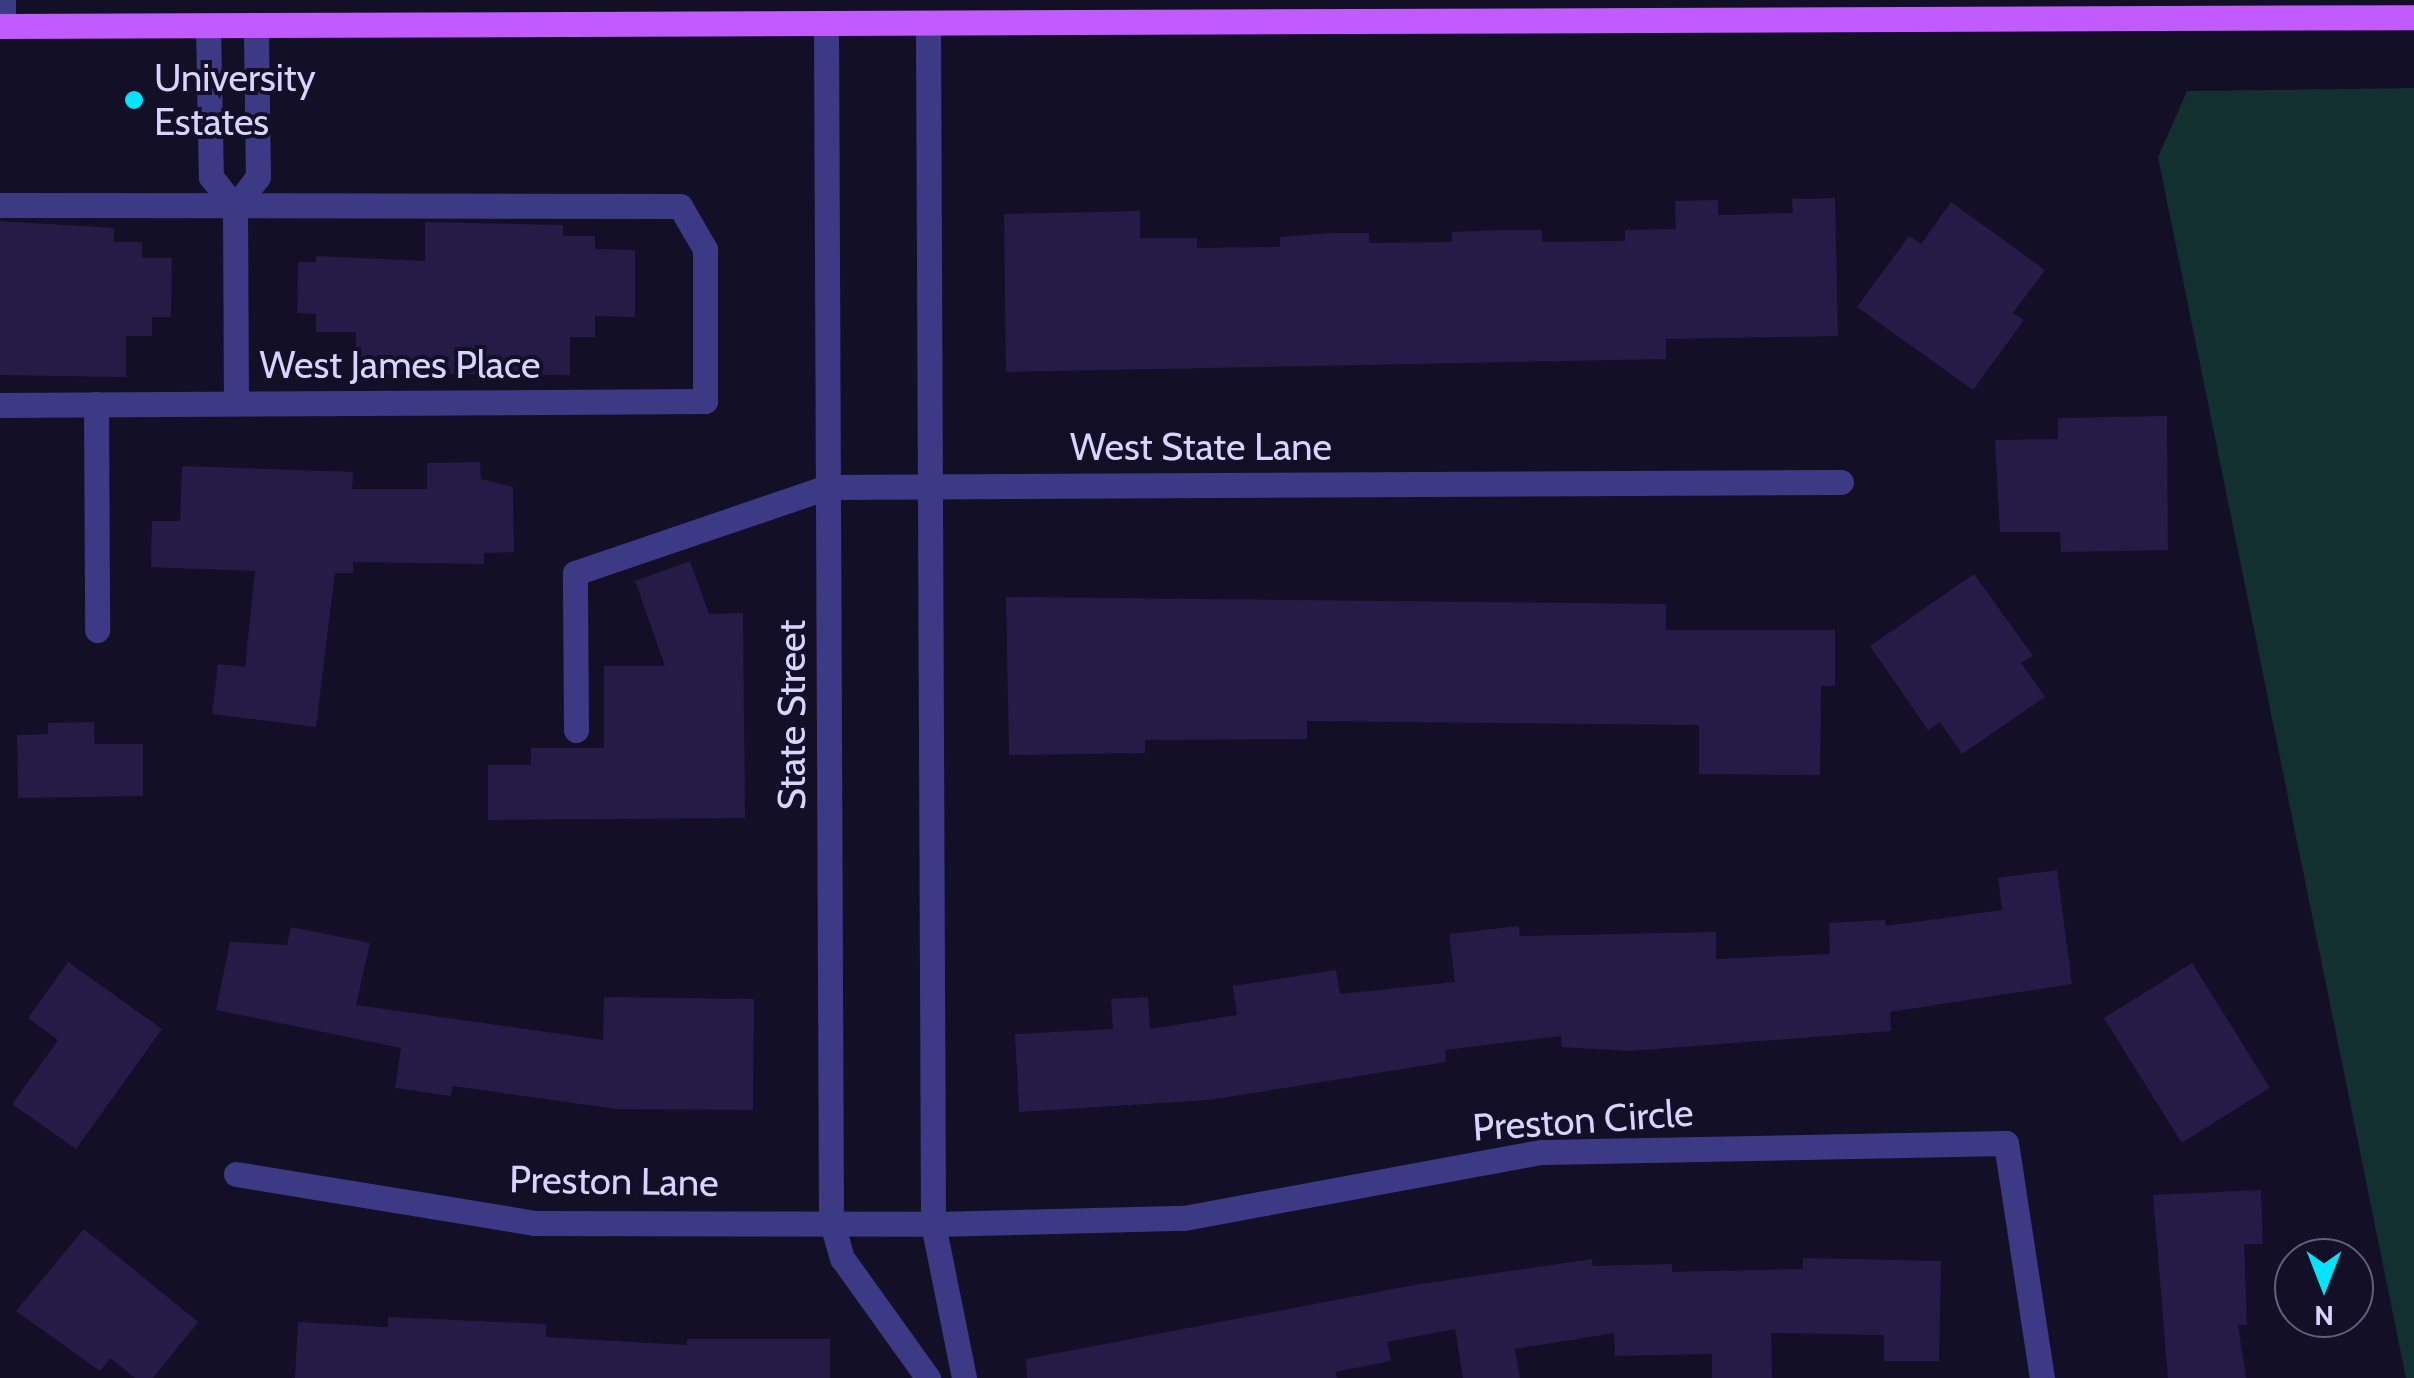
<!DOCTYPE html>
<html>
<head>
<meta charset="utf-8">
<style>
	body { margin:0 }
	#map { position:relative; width:2414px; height:1378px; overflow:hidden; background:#130f26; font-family:Cabin,sans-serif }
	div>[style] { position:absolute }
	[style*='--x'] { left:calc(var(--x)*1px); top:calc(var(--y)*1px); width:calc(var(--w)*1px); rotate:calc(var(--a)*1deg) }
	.green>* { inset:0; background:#12302f }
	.building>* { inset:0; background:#241b47; transform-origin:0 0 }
	.minor>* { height:25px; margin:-12.5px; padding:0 12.5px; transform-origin:12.5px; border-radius:12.5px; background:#3d3a85 }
	.major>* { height:25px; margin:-12.5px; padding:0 12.5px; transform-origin:12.5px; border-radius:12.5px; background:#c25bff }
	.dots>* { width:28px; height:28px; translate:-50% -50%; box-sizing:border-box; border:5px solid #130f26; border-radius:50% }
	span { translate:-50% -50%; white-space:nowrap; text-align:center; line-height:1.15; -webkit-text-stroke:8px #130f26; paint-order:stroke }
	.poi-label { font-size:38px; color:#d9d4ff }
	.left { translate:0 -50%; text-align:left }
	.street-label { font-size:38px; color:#d9d4ff }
	.north { position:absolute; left:2274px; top:1238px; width:100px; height:100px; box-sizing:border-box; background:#130f26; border:2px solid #625e7d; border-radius:50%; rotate:180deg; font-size:28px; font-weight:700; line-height:40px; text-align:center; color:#d9d4ff }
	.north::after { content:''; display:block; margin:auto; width:35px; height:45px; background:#00e5ff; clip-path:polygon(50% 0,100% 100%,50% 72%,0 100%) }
</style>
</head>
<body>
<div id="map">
	<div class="green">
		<div style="clip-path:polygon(2414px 88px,2414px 1378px,2406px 1378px,2158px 157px,2187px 91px)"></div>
	</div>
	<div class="building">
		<div style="clip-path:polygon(1835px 198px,1838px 336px,1666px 339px,1666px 359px,1006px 372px,1004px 214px,1140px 211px,1140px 238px,1197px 238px,1197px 248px,1280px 247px,1280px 237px,1330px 233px,1369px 233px,1369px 243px,1452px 242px,1452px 232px,1503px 230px,1542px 230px,1542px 242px,1625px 241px,1625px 230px,1676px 229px,1675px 201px,1718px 200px,1718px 215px,1793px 213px,1792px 199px)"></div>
		<div style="clip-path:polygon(1951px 202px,2045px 270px,2013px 313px,2024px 320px,1973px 390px,1857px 307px,1909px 236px,1921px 244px)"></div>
		<div style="clip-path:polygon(0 221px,114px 228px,114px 242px,142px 242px,142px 258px,172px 258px,171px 317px,152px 317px,152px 336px,126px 336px,126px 377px,0 375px)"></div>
		<div style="clip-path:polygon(425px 222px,563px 225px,563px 236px,595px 236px,595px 249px,635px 250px,635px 317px,595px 316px,595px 337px,570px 337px,570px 375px,355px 373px,356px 332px,316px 332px,316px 314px,297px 313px,298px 262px,316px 262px,316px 256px,425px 261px)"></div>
		<div style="clip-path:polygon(2167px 416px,2168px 550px,2061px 552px,2060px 532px,2000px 532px,1995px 440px,2058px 439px,2058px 418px)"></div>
		<div style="clip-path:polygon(480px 462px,481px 479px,513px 487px,514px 552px,484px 553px,484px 564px,353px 562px,353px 573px,335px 573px,316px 727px,212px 714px,218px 664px,245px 667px,255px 571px,151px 567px,152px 521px,180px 521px,182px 466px,353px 472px,352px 489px,427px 489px,427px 463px)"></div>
		<div style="clip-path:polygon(690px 561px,709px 614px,743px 613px,745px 818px,488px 820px,488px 765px,531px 765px,531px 748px,604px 748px,604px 666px,665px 666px,635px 581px)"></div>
		<div style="clip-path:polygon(1974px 574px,2033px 656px,2021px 663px,2045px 697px,1962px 754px,1940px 722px,1928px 730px,1870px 646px)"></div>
		<div style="clip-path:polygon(1006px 597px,1666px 604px,1666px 630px,1835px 630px,1835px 686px,1821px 686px,1820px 775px,1699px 774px,1699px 725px,1307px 721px,1307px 739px,1145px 740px,1145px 753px,1009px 755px)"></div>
		<div style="clip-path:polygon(94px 722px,95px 744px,143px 744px,143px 796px,18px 798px,17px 735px,48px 734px,48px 723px)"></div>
		<div style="clip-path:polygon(2057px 870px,2072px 984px,1890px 1012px,1891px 1031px,1629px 1051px,1562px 1047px,1561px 1036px,1445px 1050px,1446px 1062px,1209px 1100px,1019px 1112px,1015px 1034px,1113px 1029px,1111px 999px,1148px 997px,1150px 1029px,1237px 1015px,1233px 986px,1336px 970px,1340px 994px,1455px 982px,1449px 934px,1519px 926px,1520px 936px,1716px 932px,1716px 959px,1830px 954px,1829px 923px,1885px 920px,1886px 926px,2002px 910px,1998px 878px)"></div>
		<div style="clip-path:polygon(291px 927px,370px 943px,356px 1005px,603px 1040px,604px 997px,754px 999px,753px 1110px,616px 1109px,453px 1086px,451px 1096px,395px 1088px,401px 1048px,216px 1010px,230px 942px,287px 945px)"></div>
		<div style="clip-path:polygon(68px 962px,162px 1029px,76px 1149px,12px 1104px,58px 1040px,28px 1018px)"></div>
		<div style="left:2192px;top:963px;width:147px;height:104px;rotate:58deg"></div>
		<div style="clip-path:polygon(2261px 1190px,2263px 1244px,2244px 1244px,2247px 1325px,2238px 1325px,2246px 1378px,2168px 1378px,2153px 1195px)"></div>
		<div style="clip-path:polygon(84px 1229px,198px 1322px,153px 1378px,135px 1378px,110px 1358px,100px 1371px,16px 1311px)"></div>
		<div style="clip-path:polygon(1803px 1258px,1941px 1261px,1939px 1361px,1884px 1361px,1884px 1335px,1771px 1333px,1772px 1378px,1712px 1378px,1712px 1354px,1615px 1356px,1614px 1333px,1515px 1349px,1520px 1378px,1463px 1378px,1455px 1329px,1387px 1342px,1391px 1361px,1335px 1372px,1337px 1378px,1027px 1378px,1026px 1359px,1414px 1285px,1592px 1259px,1593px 1266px,1672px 1264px,1672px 1272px,1803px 1269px)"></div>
		<div style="clip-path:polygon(388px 1317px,546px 1324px,546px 1337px,687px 1345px,687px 1339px,830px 1339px,830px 1378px,295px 1378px,298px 1322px,388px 1327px)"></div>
	</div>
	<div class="minor">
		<div style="--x:3;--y:0;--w:26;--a:90"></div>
		<div style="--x:826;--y:24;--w:1196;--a:89.76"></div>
		<div style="--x:831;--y:1220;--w:40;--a:74"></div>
		<div style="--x:842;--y:1258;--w:148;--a:54.4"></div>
		<div style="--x:928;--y:24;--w:1200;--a:89.76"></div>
		<div style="--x:933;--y:1224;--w:157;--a:78.6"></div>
		<div style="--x:208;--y:26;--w:151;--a:88.9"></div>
		<div style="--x:211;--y:177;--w:38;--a:51"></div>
		<div style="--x:0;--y:205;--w:680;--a:0.08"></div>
		<div style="--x:680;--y:206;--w:50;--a:59.8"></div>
		<div style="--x:705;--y:249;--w:152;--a:90"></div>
		<div style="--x:705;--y:401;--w:705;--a:179.67"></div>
		<div style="--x:236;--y:403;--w:196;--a:-90.3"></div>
		<div style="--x:235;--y:207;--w:38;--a:-53"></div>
		<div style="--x:258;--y:177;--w:151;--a:-90.8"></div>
		<div style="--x:96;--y:404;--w:226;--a:89.7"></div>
		<div style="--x:576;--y:730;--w:157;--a:-90.4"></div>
		<div style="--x:575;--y:573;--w:267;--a:-18.8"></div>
		<div style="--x:828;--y:487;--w:1013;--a:-0.28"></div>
		<div style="--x:236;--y:1174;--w:302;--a:9.3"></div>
		<div style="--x:534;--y:1223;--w:399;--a:0.1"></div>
		<div style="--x:933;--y:1224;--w:251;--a:-1.4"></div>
		<div style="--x:1184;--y:1218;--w:363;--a:-10.5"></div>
		<div style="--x:1541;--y:1152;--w:465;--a:-1.1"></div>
		<div style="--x:2006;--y:1143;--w:238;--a:81.3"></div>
	</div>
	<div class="major">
		<div style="--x:0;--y:26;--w:2414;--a:-0.21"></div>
	</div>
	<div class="dots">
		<div style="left:134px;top:100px;background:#00e5ff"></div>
	</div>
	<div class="poi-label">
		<span class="left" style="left:154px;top:100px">University<br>Estates</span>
	</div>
	<div class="street-label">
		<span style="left:400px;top:365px">West James Place</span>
		<span style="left:1201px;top:447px">West State Lane</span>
		<span style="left:792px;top:715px;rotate:-90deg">State Street</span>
		<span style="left:1583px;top:1120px;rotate:-4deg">Preston Circle</span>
		<span style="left:614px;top:1181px;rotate:1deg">Preston Lane</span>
	</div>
	<div class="north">N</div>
</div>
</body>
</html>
